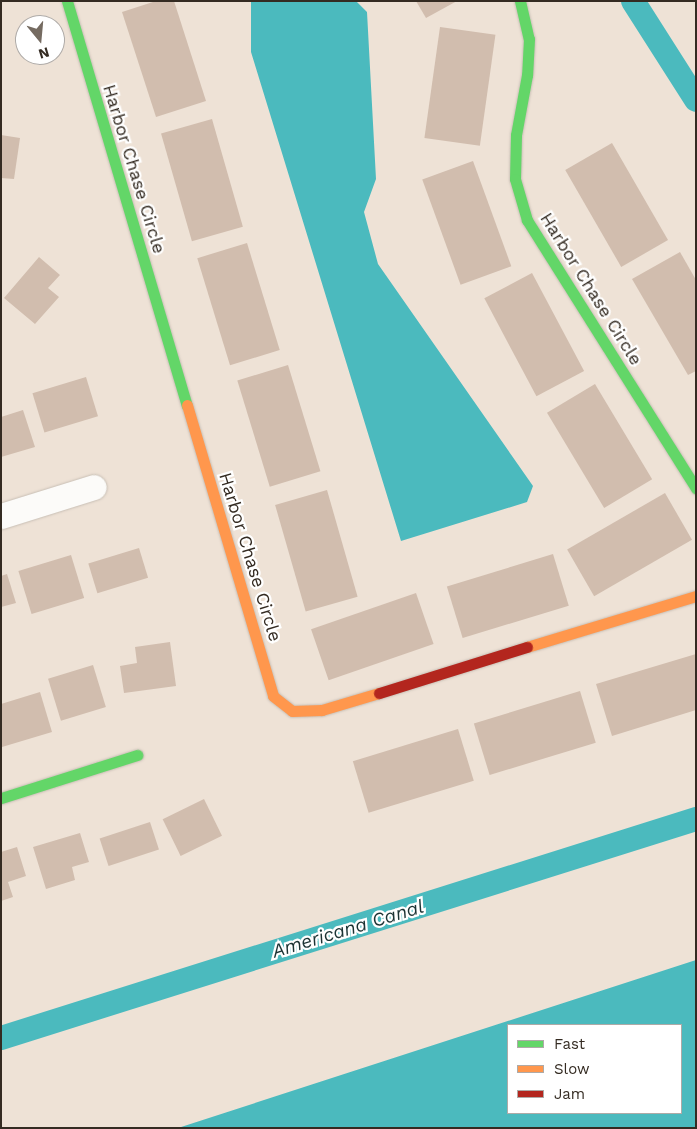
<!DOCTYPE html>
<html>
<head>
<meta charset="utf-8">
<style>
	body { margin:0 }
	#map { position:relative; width:697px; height:1129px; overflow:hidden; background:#eee2d6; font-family:"Work Sans",sans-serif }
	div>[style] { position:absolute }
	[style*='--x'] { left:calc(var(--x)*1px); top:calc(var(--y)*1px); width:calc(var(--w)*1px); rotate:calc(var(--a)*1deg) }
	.water>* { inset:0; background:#4bbabe }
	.canal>* { height:24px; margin:-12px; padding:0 12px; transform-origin:12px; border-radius:12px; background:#4bbabe }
	.building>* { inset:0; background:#d1bdae; transform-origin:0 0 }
	.roads { filter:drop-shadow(0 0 1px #c8bfb5) drop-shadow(0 0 1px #c8bfb5) }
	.street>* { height:25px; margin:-12.5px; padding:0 12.5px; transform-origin:12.5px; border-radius:12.5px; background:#fcfbf9 }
	.fast>* { height:11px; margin:-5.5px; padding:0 5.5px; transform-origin:5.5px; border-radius:5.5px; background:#63d668 }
	.slow>* { height:11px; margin:-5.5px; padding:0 5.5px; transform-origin:5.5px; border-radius:5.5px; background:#ff974d }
	.jam>* { height:11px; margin:-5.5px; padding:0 5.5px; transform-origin:5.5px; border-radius:5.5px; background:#b3261e }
	span { translate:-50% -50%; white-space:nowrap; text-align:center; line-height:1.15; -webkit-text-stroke:4.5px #fff; paint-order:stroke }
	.street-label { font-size:18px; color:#342b22 }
	.water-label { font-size:19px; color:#1c3334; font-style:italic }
	.frame { position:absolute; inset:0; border:2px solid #342b22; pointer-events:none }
	.legend { position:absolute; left:507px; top:1024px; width:175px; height:90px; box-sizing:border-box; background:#fff; border:1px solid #aeaaa7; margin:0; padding:6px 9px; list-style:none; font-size:15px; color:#342b22 }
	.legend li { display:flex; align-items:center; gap:10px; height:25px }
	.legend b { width:25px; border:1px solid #aeaaa7 }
	.north { position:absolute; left:15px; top:15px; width:50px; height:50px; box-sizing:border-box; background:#fff; border:1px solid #aeaaa7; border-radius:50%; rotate:163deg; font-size:14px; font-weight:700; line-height:20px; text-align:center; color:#342b22 }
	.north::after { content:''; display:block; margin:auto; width:18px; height:22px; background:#756b61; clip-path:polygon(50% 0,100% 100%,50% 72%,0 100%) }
</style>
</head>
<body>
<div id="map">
	<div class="water">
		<div style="clip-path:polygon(251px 1px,356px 1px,367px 12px,376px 179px,364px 212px,378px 264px,533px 486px,527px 502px,401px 541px,251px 52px)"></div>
		<div style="clip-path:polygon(evenodd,696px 960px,696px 1128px,178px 1128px,696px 960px,508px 1025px,681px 1025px,681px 1113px,508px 1113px,508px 1025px)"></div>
	</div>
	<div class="canal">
		<div style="--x:633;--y:1;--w:117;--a:57.5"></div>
		<div style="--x:1;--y:1038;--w:729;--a:-17.49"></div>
	</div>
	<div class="building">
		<div style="clip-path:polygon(156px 1px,174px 1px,206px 101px,156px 117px,122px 12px)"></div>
		<div style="clip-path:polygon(416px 1px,457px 1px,426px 18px)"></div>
		<div style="left:440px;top:27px;width:56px;height:112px;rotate:8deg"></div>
		<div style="left:212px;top:119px;width:112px;height:53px;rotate:74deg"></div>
		<div style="clip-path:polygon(1px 135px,20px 138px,14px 179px,1px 178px)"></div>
		<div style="left:612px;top:143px;width:112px;height:54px;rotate:60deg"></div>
		<div style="left:473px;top:161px;width:112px;height:54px;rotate:70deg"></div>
		<div style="left:247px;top:243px;width:112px;height:52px;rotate:73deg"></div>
		<div style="clip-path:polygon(680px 252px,696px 280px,696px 371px,688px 375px,632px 279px)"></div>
		<div style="clip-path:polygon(39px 257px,60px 275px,48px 288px,59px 297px,35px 324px,4px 298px)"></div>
		<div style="left:532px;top:273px;width:111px;height:54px;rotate:62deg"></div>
		<div style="left:288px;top:365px;width:111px;height:53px;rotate:73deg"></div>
		<div style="left:86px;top:377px;width:41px;height:56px;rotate:73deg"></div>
		<div style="left:595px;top:384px;width:111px;height:56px;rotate:59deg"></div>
		<div style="clip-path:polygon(23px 410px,35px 447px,1px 457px,1px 417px)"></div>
		<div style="left:327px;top:490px;width:111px;height:54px;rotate:74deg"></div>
		<div style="left:665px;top:493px;width:54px;height:113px;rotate:60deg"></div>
		<div style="left:139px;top:548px;width:31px;height:53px;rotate:73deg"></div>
		<div style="left:553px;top:554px;width:54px;height:111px;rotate:73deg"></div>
		<div style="left:71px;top:555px;width:45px;height:55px;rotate:73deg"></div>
		<div style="clip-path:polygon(7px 574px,16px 603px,1px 607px,1px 576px)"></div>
		<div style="left:416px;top:593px;width:54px;height:111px;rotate:71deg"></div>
		<div style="clip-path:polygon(170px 642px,176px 686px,124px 693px,120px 666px,137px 663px,135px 647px)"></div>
		<div style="clip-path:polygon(696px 654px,696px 710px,612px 736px,596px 684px)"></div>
		<div style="left:93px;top:665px;width:44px;height:47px;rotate:73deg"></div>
		<div style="left:580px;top:691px;width:54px;height:111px;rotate:73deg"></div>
		<div style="clip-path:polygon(40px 692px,52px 732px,2px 747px,1px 704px)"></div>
		<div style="left:458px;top:729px;width:54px;height:110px;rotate:73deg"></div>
		<div style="left:204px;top:799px;width:41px;height:46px;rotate:64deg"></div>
		<div style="left:150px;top:822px;width:29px;height:53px;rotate:72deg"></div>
		<div style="clip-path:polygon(80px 833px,89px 862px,72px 867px,75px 880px,46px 889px,33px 847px)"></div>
		<div style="clip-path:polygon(17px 847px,26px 876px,8px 882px,13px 897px,1px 901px,1px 852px)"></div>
	</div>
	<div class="roads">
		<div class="street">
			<div style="--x:1;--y:516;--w:97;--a:-17.3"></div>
		</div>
		<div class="fast">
			<div style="--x:67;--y:1;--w:421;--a:73.5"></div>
			<div style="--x:520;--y:1;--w:39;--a:77"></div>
			<div style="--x:529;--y:39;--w:36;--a:93"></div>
			<div style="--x:527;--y:75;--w:61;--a:100.4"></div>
			<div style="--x:516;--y:135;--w:44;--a:91.3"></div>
			<div style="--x:515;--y:179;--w:43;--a:73.7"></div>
			<div style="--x:527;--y:220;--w:317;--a:57.8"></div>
			<div style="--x:1;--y:798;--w:143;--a:-17.5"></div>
		</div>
		<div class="slow">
			<div style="--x:187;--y:405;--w:303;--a:73.5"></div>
			<div style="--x:273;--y:696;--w:24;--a:38"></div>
			<div style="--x:292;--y:711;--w:30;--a:-2"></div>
			<div style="--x:322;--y:710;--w:59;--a:-16.6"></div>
			<div style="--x:527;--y:647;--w:177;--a:-16.8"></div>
		</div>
		<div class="jam">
			<div style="--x:379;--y:693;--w:155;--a:-17.3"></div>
		</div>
	</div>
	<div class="street-label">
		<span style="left:134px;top:169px;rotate:73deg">Harbor Chase Circle</span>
		<span style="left:591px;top:289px;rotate:58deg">Harbor Chase Circle</span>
		<span style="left:250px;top:557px;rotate:73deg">Harbor Chase Circle</span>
	</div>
	<div class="water-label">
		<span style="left:348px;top:929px;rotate:-17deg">Americana Canal</span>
	</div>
	<div class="frame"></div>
	<ul class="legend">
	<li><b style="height:6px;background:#63d668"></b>Fast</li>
	<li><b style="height:6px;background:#ff974d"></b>Slow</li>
	<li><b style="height:6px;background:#b3261e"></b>Jam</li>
	</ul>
	<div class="north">N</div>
</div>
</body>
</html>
